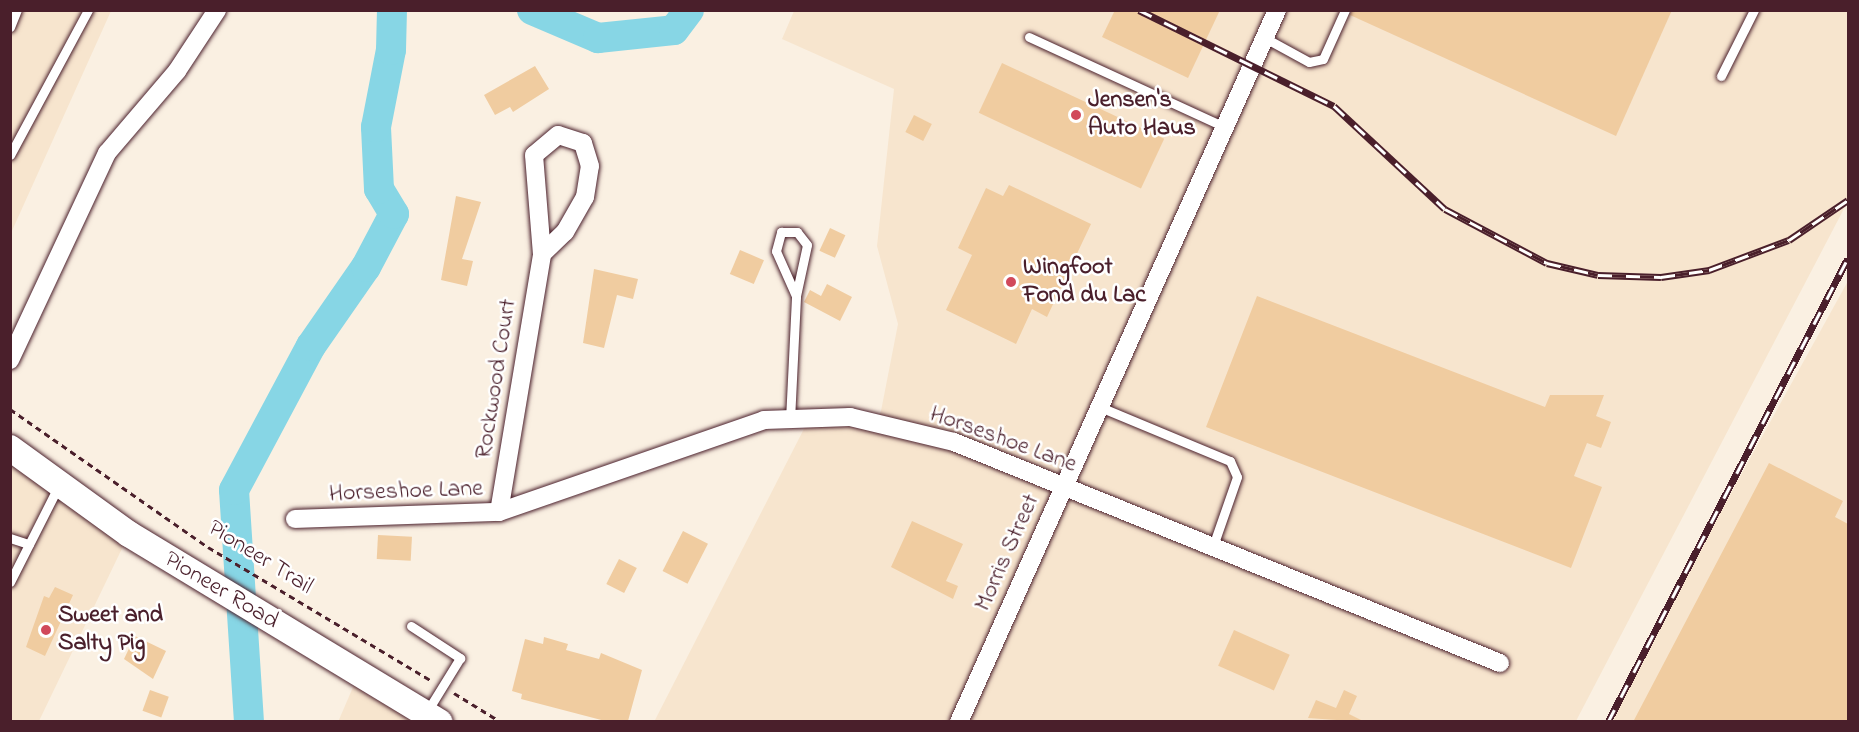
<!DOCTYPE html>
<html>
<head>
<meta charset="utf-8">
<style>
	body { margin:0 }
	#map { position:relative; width:1859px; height:732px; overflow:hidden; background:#faf0e2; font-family:"Indie Flower",sans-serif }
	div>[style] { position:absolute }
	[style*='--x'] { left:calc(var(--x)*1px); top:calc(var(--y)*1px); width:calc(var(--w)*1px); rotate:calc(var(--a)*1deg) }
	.built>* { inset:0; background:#f7e5ce }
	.river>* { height:30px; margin:-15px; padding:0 15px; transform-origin:15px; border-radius:15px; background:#87d6e5 }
	.building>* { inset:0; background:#f0cca0; transform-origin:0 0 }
	.path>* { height:3px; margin-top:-1.5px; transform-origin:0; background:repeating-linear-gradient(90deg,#4a1f2b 0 6px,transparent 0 10.5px) }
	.roads { filter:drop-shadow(0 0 2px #4a1f2b) drop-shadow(0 0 2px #4a1f2b) }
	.service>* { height:9px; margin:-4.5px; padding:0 4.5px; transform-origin:4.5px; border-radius:4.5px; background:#fff }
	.minor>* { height:18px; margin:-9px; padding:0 9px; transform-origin:9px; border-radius:9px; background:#fff }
	.secondary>* { height:26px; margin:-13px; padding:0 13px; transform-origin:13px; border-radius:13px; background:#fff }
	.rail>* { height:7px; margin-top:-3.5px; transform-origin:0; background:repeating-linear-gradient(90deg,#fff 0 14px,#4a1f2b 0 28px); box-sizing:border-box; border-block:2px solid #4a1f2b }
	.dots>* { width:16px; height:16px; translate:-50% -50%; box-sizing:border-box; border:3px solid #fff; border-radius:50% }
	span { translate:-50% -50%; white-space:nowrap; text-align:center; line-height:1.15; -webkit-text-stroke:5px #fff; paint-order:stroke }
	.poi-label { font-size:24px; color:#4a1f2b; font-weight:700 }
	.left { translate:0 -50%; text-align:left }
	.street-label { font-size:24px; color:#4a1f2b }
	.frame { position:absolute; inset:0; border:12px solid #4a1f2b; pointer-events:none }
</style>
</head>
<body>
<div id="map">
	<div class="built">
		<div style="clip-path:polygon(11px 11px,111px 11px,11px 233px)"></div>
		<div style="clip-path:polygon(794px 11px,1848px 11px,1848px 201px,1576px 721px,654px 722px,809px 419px,877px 423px,881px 411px,898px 324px,877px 246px,894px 89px,782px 39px)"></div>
		<div style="clip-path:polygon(1848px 281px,1848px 721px,1605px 721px)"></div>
		<div style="clip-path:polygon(10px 448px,129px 534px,39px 721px,11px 721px)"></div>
		<div style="clip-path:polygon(360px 671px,440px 722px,338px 722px)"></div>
	</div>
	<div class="river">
		<div style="--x:532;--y:10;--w:72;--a:23"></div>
		<div style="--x:598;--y:38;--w:76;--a:-6"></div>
		<div style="--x:674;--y:30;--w:25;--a:-53"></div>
		<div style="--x:249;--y:722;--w:232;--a:-93.7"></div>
		<div style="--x:234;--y:490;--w:163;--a:-61.9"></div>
		<div style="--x:311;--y:346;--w:96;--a:-55.2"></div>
		<div style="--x:366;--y:267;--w:60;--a:-62.2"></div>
		<div style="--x:394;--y:214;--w:29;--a:-121"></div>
		<div style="--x:379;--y:189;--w:62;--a:-92.8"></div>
		<div style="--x:376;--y:127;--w:78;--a:-79"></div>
		<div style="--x:391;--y:50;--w:40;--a:-88.6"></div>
	</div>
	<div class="building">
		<div style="clip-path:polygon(1115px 10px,1220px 10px,1188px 78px,1102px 37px)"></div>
		<div style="clip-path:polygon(1352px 10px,1672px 10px,1616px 136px,1350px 15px)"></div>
		<div style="left:1002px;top:63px;width:179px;height:55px;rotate:25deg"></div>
		<div style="clip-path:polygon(535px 66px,549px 89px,513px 112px,510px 107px,495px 115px,484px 95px)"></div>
		<div style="left:914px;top:115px;width:20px;height:19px;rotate:27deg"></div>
		<div style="clip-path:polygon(1009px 185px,1091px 224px,1047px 317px,1032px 309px,1016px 344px,946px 310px,972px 255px,958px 248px,986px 188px,1003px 196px)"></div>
		<div style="clip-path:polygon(456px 196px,481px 202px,462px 259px,473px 261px,467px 286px,441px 280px)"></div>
		<div style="left:830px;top:228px;width:17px;height:25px;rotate:25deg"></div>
		<div style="left:740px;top:250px;width:26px;height:26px;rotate:23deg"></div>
		<div style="clip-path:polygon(594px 269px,638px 279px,633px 299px,617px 295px,604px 348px,583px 343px)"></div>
		<div style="clip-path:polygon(827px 284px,852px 297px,840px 321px,804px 302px,810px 290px,821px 296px)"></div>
		<div style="clip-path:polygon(1257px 296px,1545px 407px,1550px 395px,1604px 395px,1596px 416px,1611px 422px,1601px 448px,1587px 443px,1574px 476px,1602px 487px,1571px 568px,1206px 427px)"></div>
		<div style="clip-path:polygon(1769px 463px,1843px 501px,1835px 517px,1848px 524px,1848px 722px,1633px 722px)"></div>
		<div style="clip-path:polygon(912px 521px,963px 544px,946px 581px,958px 586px,953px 599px,891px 567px)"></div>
		<div style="left:683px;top:531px;width:28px;height:45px;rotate:27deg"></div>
		<div style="left:378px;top:535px;width:34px;height:24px;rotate:3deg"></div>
		<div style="left:619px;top:559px;width:20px;height:28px;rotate:27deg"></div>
		<div style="clip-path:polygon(55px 587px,73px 595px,45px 656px,26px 647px,44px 596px,49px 598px)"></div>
		<div style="left:1234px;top:630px;width:61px;height:39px;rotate:24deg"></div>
		<div style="clip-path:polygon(135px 636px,166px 651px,153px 679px,124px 659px)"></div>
		<div style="clip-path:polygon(544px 637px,568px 644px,566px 650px,599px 659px,601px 653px,642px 670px,628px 721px,609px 722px,521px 699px,522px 694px,512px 691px,525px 639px,543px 644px)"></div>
		<div style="left:150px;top:690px;width:20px;height:22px;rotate:20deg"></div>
		<div style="clip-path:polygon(1344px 690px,1357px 696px,1349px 714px,1365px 722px,1308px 718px,1316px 700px,1336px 708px)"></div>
	</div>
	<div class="path">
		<div style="--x:10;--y:409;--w:241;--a:34.9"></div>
		<div style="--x:208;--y:547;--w:261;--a:30.9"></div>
		<div style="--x:454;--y:693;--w:55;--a:31.7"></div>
	</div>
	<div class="roads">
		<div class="service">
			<div style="--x:10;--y:27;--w:18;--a:-68"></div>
			<div style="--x:1029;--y:37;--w:216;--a:24.7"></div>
			<div style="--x:1265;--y:38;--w:50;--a:28.6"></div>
			<div style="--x:1309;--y:62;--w:14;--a:-12"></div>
			<div style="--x:1323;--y:59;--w:54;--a:-65.8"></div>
			<div style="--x:1721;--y:76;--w:74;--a:-63.4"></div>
			<div style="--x:10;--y:155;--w:165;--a:-61.7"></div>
			<div style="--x:1100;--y:407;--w:141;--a:22.6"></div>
			<div style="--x:1230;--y:461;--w:17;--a:66"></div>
			<div style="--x:1237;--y:477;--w:73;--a:109.2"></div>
			<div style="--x:790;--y:420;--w:124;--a:-87.2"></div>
			<div style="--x:796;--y:296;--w:49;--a:-114"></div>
			<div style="--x:776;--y:251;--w:20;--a:-75"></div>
			<div style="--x:781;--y:232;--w:16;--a:0"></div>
			<div style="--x:797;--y:232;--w:16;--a:52"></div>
			<div style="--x:807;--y:245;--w:52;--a:102.2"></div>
			<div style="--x:10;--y:538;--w:20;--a:18"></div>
			<div style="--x:10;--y:582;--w:106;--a:-63.2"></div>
			<div style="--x:411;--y:626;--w:59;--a:33.1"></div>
			<div style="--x:460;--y:658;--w:65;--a:121.7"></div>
		</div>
		<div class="minor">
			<div style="--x:10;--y:360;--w:229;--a:-64.9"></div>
			<div style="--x:107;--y:153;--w:108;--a:-49.5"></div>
			<div style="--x:177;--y:71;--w:73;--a:-56.7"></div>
			<div style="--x:499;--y:512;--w:262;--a:-80.5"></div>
			<div style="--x:542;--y:254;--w:32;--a:-44"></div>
			<div style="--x:565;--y:232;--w:40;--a:-60.3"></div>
			<div style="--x:585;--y:197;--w:31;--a:-81"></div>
			<div style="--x:590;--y:166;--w:24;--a:-107"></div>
			<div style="--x:583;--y:143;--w:26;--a:-162"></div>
			<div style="--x:558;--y:135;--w:31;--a:140"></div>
			<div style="--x:534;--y:155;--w:99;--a:85.4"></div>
			<div style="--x:295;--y:519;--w:204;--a:-2"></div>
			<div style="--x:499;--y:512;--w:281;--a:-19.1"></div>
			<div style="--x:764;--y:420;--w:86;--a:-2"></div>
			<div style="--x:850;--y:417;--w:107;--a:13.5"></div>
			<div style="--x:954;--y:442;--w:589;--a:22.04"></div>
			<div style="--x:959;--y:722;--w:780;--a:-65.93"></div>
		</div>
		<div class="secondary">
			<div style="--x:10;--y:448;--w:147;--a:35.9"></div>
			<div style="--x:129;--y:534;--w:363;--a:31.2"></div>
		</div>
	</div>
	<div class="rail">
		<div style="--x:1139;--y:10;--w:217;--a:26.2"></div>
		<div style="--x:1334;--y:106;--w:151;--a:42.9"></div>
		<div style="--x:1445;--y:209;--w:115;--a:27.9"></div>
		<div style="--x:1547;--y:263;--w:52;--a:13.2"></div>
		<div style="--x:1598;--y:275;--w:63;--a:1.8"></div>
		<div style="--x:1661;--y:277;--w:49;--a:-8.3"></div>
		<div style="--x:1709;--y:270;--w:85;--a:-20.6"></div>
		<div style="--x:1789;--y:240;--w:71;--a:-34.1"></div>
		<div style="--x:1608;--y:722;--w:522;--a:-62.65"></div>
	</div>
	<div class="dots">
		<div style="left:1076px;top:115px;background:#d1495b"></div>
		<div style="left:1011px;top:282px;background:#d1495b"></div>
		<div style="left:46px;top:630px;background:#d1495b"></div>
	</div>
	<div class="poi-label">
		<span class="left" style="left:1088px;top:115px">Jensen's<br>Auto Haus</span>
		<span class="left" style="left:1023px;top:282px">Wingfoot<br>Fond du Lac</span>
		<span class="left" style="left:58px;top:630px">Sweet and<br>Salty Pig</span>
	</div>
	<div class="street-label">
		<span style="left:497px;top:379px;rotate:-81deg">Rockwood Court</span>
		<span style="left:1003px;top:440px;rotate:20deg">Horseshoe Lane</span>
		<span style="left:406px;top:492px;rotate:-2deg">Horseshoe Lane</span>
		<span style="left:1008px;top:553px;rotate:-66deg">Morris Street</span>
		<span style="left:260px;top:558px;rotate:32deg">Pioneer Trail</span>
		<span style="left:221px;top:591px;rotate:31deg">Pioneer Road</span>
	</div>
	<div class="frame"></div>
</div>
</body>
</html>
